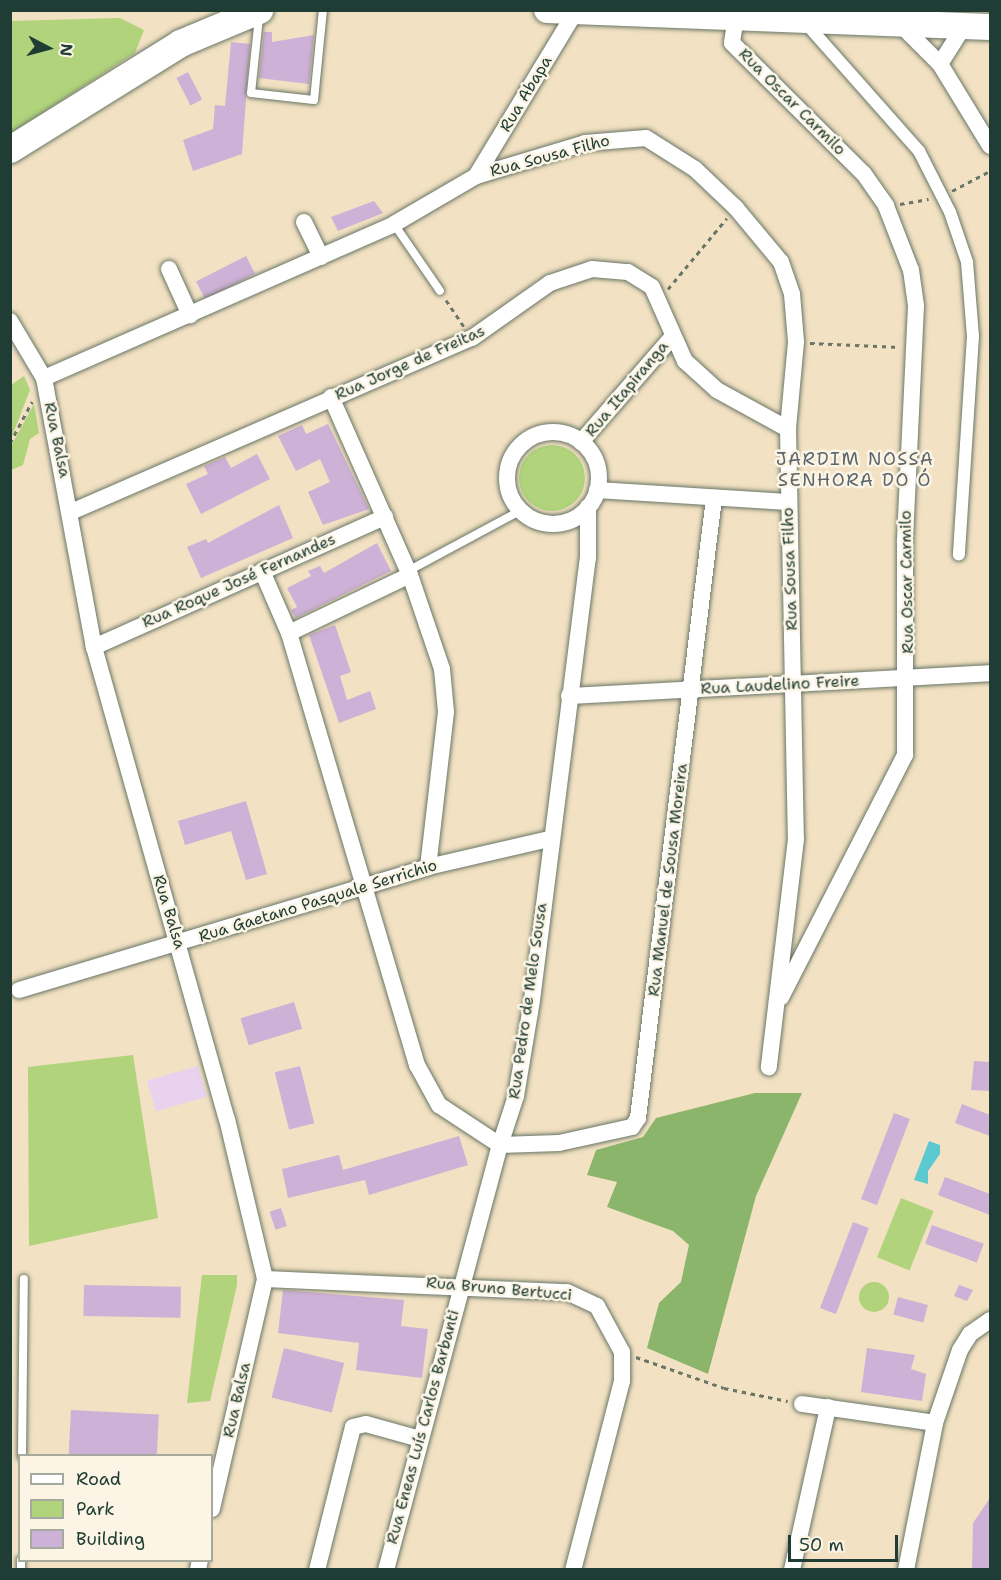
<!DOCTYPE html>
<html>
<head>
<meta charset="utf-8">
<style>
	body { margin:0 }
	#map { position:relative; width:1001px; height:1580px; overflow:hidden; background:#f2e1c2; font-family:"Shantell Sans",sans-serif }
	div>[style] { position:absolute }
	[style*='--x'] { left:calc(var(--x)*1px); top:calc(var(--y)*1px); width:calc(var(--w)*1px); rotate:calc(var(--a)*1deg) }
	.built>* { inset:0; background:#e9d2ee; transform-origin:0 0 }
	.green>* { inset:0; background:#b0d37c; transform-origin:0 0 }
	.round { border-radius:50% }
	.forest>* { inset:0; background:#8cb56c }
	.water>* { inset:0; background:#5cc9d1 }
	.building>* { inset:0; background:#ceb1d6; transform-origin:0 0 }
	.path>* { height:3px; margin-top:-1.5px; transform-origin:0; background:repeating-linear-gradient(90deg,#697666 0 4.5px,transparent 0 9px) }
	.roads { filter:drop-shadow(0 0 2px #697666) drop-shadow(0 0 2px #697666) }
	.service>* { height:8px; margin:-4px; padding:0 4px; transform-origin:4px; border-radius:4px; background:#fff }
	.pedestrian>* { height:12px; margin:-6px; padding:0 6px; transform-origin:6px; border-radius:6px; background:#fff }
	.minor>* { height:16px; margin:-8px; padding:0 8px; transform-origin:8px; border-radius:8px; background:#fff }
	.minor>.ring { margin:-8px; padding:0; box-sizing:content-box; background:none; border:16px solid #fff; border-radius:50% }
	.primary>* { height:26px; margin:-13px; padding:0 13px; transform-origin:13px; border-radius:13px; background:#fff }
	.trunk>* { height:27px; margin:-13.5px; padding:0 13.5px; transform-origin:13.5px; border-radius:13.5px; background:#fff }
	span { translate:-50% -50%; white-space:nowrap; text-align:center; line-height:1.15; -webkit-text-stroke:5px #fcf5e5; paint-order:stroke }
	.street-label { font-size:16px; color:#1f3d34 }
	.neighbourhood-label { font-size:18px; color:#5c666d; letter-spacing:1.5px }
	.frame { position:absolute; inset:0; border:12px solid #1f3d34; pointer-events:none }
	.legend { position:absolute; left:18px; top:1454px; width:195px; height:108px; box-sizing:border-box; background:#fcf5e5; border:2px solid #a4ab9e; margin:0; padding:8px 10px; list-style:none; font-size:18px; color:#1f3d34 }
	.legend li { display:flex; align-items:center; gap:12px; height:30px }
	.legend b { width:30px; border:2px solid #a4ab9e }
	.north { position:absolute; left:18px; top:18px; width:60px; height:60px; -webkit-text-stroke:4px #fcf5e5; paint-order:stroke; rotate:96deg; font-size:16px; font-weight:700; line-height:24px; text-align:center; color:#1f3d34 }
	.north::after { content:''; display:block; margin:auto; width:21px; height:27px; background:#1f3d34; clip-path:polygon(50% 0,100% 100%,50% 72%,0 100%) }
	.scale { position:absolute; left:788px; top:1535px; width:110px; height:27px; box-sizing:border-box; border:3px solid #1f3d34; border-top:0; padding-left:8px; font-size:18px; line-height:21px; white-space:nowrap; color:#1f3d34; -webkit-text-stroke:4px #fcf5e5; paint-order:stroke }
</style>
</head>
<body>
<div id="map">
	<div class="built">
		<div style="left:198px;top:1066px;width:32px;height:53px;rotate:74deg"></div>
	</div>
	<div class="green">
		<div style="clip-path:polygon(120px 18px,144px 30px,135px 53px,11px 133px,11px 21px)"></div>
		<div style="clip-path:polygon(24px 376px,30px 390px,11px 439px,11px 385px)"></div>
		<div style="clip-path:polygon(34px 404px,39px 433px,30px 439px,23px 465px,11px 470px,11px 446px)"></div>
		<div class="round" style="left:519px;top:445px;width:66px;height:66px"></div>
		<div style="clip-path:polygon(133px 1055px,158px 1218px,29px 1246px,28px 1067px)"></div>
		<div style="left:901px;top:1198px;width:35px;height:64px;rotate:22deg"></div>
		<div style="clip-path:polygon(202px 1275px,237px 1275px,237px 1285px,210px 1401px,187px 1403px)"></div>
		<div class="round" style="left:859px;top:1282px;width:30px;height:30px"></div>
	</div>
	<div class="forest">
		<div style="clip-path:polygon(755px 1093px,802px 1093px,756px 1196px,708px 1374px,647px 1348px,659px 1303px,681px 1282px,689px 1245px,673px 1231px,607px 1207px,617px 1182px,587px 1175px,596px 1150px,643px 1137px,656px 1118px)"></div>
	</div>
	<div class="water">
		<div style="clip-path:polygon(929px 1141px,940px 1145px,940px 1154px,928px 1171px,928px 1184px,914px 1180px)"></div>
	</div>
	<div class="building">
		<div style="clip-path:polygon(264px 32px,272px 32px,272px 42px,314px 35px,309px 84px,259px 78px)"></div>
		<div style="clip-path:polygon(231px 42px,250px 44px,242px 154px,193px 171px,183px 140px,213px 129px,215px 105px,225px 106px)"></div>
		<div style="left:188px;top:72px;width:31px;height:13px;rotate:63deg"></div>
		<div style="clip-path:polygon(374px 201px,383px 213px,338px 231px,331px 217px)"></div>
		<div style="left:246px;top:256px;width:20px;height:56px;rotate:63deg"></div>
		<div style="clip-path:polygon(328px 424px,369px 509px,323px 525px,308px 492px,330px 482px,320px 459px,296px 471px,278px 436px,302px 425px,306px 434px)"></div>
		<div style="clip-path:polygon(257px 454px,270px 479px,201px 514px,186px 484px,208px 474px,204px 466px,225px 457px,231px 468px)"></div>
		<div style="clip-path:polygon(279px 505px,293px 538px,201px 578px,187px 547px,206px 539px,208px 543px)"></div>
		<div style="clip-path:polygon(377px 543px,391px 571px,296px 618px,291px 610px,297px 607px,287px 588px,311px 576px,308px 571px,320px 566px,324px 573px)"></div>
		<div style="clip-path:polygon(335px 625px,351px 672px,340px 676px,347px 700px,370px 691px,376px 709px,339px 723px,309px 635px)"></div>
		<div style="clip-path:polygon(246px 801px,267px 874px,246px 880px,231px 831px,185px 845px,178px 821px)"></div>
		<div style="left:294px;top:1002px;width:28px;height:56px;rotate:73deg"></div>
		<div style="clip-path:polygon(974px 1061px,990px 1062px,990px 1091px,971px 1090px)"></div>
		<div style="left:300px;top:1066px;width:59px;height:26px;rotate:76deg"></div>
		<div style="clip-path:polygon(962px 1104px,990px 1115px,990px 1136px,955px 1123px)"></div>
		<div style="left:894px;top:1113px;width:17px;height:92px;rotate:21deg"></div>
		<div style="clip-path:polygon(459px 1136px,468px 1165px,369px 1195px,365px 1180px,288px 1198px,282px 1169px,339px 1155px,343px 1170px)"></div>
		<div style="clip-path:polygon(945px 1177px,990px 1194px,990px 1215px,938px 1195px)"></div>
		<div style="left:281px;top:1208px;width:19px;height:12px;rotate:72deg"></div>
		<div style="left:853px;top:1222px;width:17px;height:92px;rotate:21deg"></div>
		<div style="left:932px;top:1225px;width:55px;height:20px;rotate:20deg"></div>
		<div style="left:84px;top:1285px;width:97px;height:31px;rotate:1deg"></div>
		<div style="clip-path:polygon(959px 1285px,973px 1290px,967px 1301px,954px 1296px)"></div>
		<div style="clip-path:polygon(283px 1290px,404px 1300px,401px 1326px,428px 1329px,422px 1378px,356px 1370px,359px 1343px,278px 1333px)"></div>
		<div style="left:898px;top:1297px;width:31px;height:18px;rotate:15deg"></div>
		<div style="left:284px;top:1348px;width:62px;height:51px;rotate:14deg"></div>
		<div style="clip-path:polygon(867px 1348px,915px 1355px,911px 1369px,926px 1374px,922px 1401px,861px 1392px)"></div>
		<div style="left:71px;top:1410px;width:88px;height:45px;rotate:3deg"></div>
		<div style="clip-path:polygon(990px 1498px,990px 1569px,972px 1569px,973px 1523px)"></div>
	</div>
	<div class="path">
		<div style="--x:952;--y:191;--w:43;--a:-27.8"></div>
		<div style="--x:900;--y:204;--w:29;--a:-10"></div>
		<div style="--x:668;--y:289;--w:92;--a:-50.3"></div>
		<div style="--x:446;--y:300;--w:32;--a:56"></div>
		<div style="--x:810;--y:343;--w:90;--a:2.5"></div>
		<div style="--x:10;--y:443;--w:47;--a:-61.8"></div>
		<div style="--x:636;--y:1357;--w:93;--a:19.4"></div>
		<div style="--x:724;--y:1388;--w:65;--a:11.5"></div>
	</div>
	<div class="roads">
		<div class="service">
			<div style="--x:259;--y:17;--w:76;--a:96"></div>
			<div style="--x:251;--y:93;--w:63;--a:6.3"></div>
			<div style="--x:314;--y:100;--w:90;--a:-84.3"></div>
			<div style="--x:394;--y:224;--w:81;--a:55.5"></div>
			<div style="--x:408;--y:571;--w:127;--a:-28.2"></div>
			<div style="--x:22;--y:1456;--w:177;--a:-89.4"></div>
			<div style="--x:21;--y:1570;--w:10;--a:-90"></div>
		</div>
		<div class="pedestrian">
			<div style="--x:803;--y:20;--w:175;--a:48.5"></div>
			<div style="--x:919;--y:151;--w:68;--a:63.1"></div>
			<div style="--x:950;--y:212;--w:53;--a:71.2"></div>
			<div style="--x:967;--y:262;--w:74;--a:85.4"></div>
			<div style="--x:973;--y:336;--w:219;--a:93.7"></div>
		</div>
		<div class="minor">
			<div style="--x:736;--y:17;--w:26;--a:99"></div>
			<div style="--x:732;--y:43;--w:186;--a:44.8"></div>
			<div style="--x:864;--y:174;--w:39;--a:55"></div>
			<div style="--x:886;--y:206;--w:69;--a:68.7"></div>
			<div style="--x:911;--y:270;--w:36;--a:82"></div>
			<div style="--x:916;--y:306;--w:237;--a:92.7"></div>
			<div style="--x:905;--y:543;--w:212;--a:90"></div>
			<div style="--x:905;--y:755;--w:272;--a:117.1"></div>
			<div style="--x:898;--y:22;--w:59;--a:45"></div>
			<div style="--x:940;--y:64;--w:96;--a:58.6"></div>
			<div style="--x:940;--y:64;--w:45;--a:-57.7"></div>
			<div style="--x:476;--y:176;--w:193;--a:-58.8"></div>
			<div style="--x:304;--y:222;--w:39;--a:64"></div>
			<div style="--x:169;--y:269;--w:51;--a:65.5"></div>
			<div style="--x:10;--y:321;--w:66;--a:59.2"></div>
			<div style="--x:44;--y:378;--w:274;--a:79.5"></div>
			<div style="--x:94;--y:647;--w:490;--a:74.3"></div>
			<div style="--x:227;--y:1119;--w:164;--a:76.6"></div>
			<div style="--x:265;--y:1279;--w:236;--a:103"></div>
			<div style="--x:44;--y:378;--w:382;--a:-23.7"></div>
			<div style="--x:394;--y:224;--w:95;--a:-30.3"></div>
			<div style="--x:476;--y:176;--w:114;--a:-16.8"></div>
			<div style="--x:585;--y:143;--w:61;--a:-4.7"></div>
			<div style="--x:646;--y:138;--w:58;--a:32.3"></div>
			<div style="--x:695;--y:169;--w:57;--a:43.6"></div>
			<div style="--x:736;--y:208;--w:70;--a:50.2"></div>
			<div style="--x:781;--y:262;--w:34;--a:71"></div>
			<div style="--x:792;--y:294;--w:48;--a:85.2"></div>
			<div style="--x:796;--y:342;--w:87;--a:95.3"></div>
			<div style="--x:788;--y:429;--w:410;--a:88.9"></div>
			<div style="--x:796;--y:839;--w:230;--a:96.8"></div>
			<div style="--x:331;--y:397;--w:195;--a:66.1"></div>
			<div style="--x:410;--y:575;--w:99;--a:71.2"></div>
			<div style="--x:442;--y:669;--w:43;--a:84.7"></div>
			<div style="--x:446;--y:712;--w:156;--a:96.6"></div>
			<div class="ring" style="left:507px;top:432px;width:76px;height:76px"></div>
			<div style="--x:581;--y:442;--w:140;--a:-49"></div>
			<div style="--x:597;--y:490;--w:191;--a:3.6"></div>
			<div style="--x:71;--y:512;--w:437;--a:-23.5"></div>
			<div style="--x:472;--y:338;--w:95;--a:-35.2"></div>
			<div style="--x:550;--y:283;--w:44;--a:-18.4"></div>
			<div style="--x:592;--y:269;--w:36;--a:5"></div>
			<div style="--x:628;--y:272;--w:28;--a:32"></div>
			<div style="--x:652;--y:287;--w:81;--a:66"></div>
			<div style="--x:685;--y:361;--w:43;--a:42.2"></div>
			<div style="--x:717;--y:390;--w:81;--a:28.8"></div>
			<div style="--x:262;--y:571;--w:68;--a:66.5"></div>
			<div style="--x:289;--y:633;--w:451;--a:73.5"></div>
			<div style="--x:417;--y:1065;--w:46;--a:61.2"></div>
			<div style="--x:439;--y:1105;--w:73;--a:33.3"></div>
			<div style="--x:500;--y:1145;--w:52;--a:-71.9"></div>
			<div style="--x:516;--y:1096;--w:97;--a:-80.5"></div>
			<div style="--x:532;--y:1000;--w:446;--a:-82.8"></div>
			<div style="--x:588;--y:558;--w:51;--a:-90"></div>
			<div style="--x:289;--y:633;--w:134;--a:-25.6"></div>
			<div style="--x:94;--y:647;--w:319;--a:-24.1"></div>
			<div style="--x:569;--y:696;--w:422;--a:-3.1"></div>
			<div style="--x:19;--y:990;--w:427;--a:-16.7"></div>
			<div style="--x:428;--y:867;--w:124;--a:-13"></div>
			<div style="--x:265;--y:1279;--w:302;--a:2.5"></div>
			<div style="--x:567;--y:1292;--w:33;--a:25"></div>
			<div style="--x:597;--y:1306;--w:52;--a:61.5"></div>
			<div style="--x:622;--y:1352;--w:29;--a:90"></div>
			<div style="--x:622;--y:1381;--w:195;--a:104.5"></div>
			<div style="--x:802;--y:1404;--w:134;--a:8.1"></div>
			<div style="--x:198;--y:1570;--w:10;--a:-79"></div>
			<div style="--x:317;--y:1570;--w:147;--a:-75.9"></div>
			<div style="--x:353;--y:1427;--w:13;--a:-13"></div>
			<div style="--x:366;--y:1424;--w:56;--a:15.5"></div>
			<div style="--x:386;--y:1570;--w:440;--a:-75"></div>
			<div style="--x:500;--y:1145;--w:59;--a:-1.9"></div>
			<div style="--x:559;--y:1143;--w:75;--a:-12.4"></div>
			<div style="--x:632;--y:1127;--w:11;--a:-56"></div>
			<div style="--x:638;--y:1118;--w:625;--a:-83.01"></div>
			<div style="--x:792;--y:1570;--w:167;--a:-77.5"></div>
			<div style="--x:906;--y:1570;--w:150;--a:-78.8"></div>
			<div style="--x:935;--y:1423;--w:77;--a:-71.1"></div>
			<div style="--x:960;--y:1350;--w:19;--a:-58"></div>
			<div style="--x:970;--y:1334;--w:24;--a:-35"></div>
		</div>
		<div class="primary">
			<div style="--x:547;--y:10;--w:443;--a:2.2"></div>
		</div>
		<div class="trunk">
			<div style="--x:10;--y:149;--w:200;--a:-31.9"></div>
			<div style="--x:180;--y:43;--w:86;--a:-22.7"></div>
		</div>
	</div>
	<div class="street-label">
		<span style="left:526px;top:94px;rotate:-59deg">Rua Abapa</span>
		<span style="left:792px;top:102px;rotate:45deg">Rua Oscar Carmilo</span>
		<span style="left:550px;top:156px;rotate:-15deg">Rua Sousa Filho</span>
		<span style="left:410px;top:363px;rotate:-24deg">Rua Jorge de Freitas</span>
		<span style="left:627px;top:389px;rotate:-50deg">Rua Itapiranga</span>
		<span style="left:57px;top:440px;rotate:78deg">Rua Balsa</span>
		<span style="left:790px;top:569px;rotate:-92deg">Rua Sousa Filho</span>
		<span style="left:239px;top:581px;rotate:-24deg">Rua Roque José Fernandes</span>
		<span style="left:907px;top:582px;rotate:-91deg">Rua Oscar Carmilo</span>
		<span style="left:780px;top:685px;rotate:-3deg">Rua Laudelino Freire</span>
		<span style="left:668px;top:880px;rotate:-83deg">Rua Manuel de Sousa Moreira</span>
		<span style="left:318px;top:901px;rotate:-17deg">Rua Gaetano Pasquale Serrichio</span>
		<span style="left:169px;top:912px;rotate:73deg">Rua Balsa</span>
		<span style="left:528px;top:1001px;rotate:-82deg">Rua Pedro de Melo Sousa</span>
		<span style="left:499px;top:1289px;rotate:5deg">Rua Bruno Bertucci</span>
		<span style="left:237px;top:1400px;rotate:-77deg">Rua Balsa</span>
		<span style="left:423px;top:1427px;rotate:-75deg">Rua Eneas Luís Carlos Barbanti</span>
	</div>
	<div class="neighbourhood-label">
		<span style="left:855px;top:470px">JARDIM NOSSA<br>SENHORA DO Ó</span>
	</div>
	<div class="frame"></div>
	<ul class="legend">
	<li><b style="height:8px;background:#fff"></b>Road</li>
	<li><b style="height:16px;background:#b0d37c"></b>Park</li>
	<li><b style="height:16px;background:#ceb1d6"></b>Building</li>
	</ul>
	<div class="north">N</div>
	<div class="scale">50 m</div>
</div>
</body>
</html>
